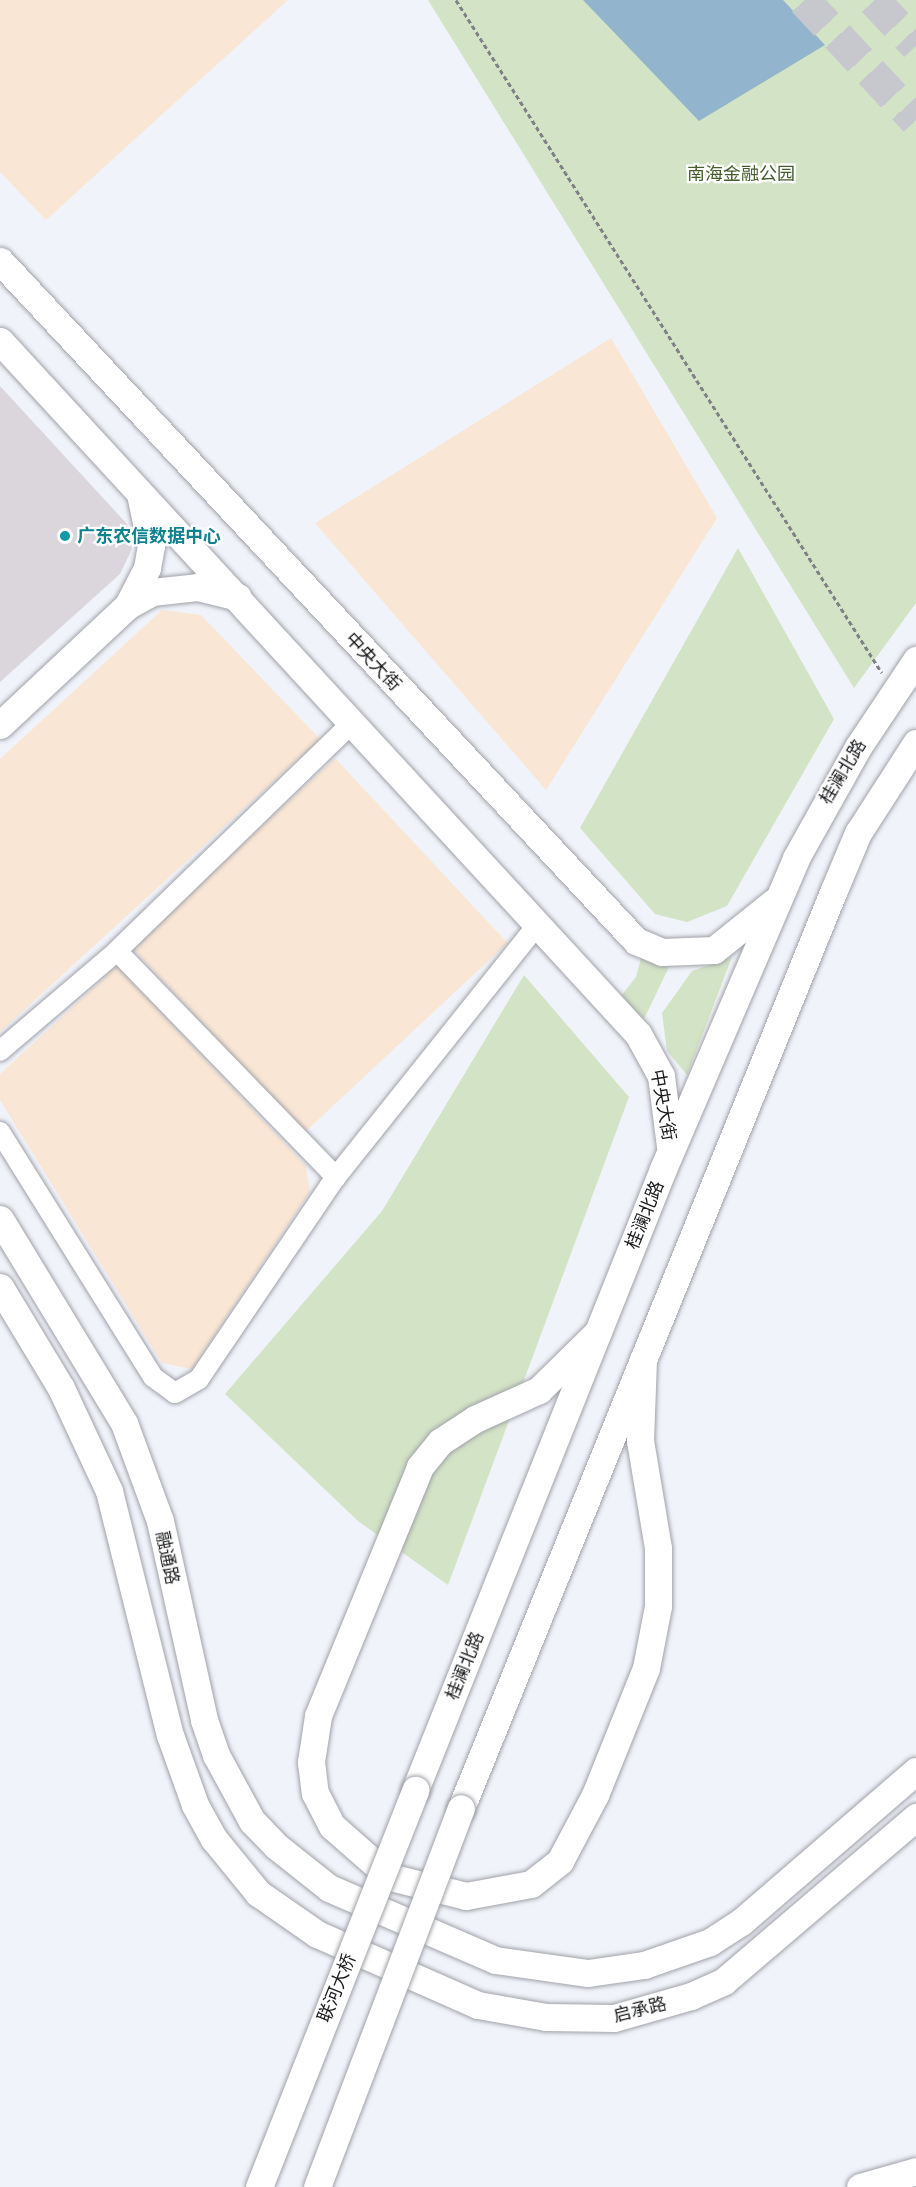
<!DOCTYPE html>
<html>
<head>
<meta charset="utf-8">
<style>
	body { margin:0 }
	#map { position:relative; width:916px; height:2187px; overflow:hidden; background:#f1f3fa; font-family:Inter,"Noto Sans SC",sans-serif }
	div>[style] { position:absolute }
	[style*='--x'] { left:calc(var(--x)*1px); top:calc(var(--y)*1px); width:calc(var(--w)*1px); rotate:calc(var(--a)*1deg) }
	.commercial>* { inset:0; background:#f9e6d5; transform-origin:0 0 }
	.green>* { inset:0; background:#d3e3c6 }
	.water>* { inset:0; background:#92b4cc }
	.building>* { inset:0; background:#dbd6db }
	.highway-tunnel>* { height:33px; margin-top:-16.5px; transform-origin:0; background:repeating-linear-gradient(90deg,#c6c8ce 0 33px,transparent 0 49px) }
	.path>* { height:3px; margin-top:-1.5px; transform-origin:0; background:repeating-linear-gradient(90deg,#7f8185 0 4.5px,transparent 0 7.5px) }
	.roads { filter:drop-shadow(0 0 2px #a0a2a8) drop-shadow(0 0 2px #a0a2a8) }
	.street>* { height:20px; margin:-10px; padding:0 10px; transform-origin:10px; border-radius:10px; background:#fff }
	.secondary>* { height:27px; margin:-13.5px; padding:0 13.5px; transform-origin:13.5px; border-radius:13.5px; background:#fff }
	.bridges { filter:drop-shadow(0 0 2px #a0a2a8) drop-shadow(0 0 2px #a0a2a8) }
	.secondary-bridge>* { height:27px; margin:-13.5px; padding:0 13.5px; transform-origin:13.5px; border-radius:13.5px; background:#fff }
	.dots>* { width:16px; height:16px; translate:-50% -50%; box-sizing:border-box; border:3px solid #fff; border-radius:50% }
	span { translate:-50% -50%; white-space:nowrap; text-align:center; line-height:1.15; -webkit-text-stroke:4.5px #fff; paint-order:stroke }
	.park-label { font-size:18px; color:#455e2c }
	.culture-label { font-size:18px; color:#0d838f; font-weight:700 }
	.left { translate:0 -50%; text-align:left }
	.street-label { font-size:18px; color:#1b1c1e }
</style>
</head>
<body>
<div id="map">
	<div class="commercial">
		<div style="clip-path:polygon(0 0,288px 0,46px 220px,0 172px)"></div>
		<div style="clip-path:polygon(611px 338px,717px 518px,546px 790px,315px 523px)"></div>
		<div style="clip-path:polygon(162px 610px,201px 615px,320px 739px,0 1032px,0 759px)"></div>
		<div style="left:335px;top:758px;width:253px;height:278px;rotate:47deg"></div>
		<div style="clip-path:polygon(117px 966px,306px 1166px,310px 1192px,192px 1369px,162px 1363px,0 1100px,0 1074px)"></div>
	</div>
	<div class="green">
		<div style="clip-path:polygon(428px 0,916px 0,916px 603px,854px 688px)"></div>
		<div style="clip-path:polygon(738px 548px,834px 719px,727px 906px,687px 922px,655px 914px,580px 828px)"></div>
		<div style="clip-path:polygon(732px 957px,687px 1075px,667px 1051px,662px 1013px,692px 971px)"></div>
		<div style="clip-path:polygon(641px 958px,669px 967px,644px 1019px,621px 996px,636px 977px)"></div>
		<div style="clip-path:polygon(524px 975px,629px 1097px,448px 1585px,358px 1521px,225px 1394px,382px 1211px)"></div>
	</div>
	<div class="water">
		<div style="clip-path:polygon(583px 0,783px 0,825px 45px,699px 121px)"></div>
	</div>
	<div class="building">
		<div style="clip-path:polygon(0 386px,127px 524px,132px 549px,120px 574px,0 682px)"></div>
	</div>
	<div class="highway-tunnel">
		<div style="--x:804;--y:0;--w:164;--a:47"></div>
		<div style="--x:874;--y:0;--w:62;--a:47"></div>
	</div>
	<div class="path">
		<div style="--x:456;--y:0;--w:796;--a:57.67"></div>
	</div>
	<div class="roads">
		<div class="street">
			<div style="--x:353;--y:722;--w:329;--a:135.9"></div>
			<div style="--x:117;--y:951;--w:315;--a:45.9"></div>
			<div style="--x:336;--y:1177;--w:325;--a:-51.4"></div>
			<div style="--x:0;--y:1051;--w:154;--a:-40.5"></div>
			<div style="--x:0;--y:1132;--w:289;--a:58"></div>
			<div style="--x:153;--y:1377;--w:27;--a:36"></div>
			<div style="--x:175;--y:1393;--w:28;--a:-30"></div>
			<div style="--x:199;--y:1379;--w:244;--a:-55.9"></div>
		</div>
		<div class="secondary">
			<div style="--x:0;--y:261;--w:931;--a:46.91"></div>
			<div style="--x:636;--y:941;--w:28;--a:23"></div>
			<div style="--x:662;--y:952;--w:52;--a:-2.2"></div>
			<div style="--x:714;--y:950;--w:77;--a:-38.7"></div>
			<div style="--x:0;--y:341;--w:942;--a:47.37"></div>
			<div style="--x:638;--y:1034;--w:48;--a:61.3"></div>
			<div style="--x:661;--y:1076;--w:71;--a:82.7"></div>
			<div style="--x:128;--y:605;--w:42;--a:-62.8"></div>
			<div style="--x:147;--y:568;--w:22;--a:-80"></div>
			<div style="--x:151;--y:546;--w:53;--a:-101.9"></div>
			<div style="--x:0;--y:725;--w:174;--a:-43.1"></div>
			<div style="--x:127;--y:606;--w:29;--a:-29"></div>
			<div style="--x:152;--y:592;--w:45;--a:-6.3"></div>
			<div style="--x:197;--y:587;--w:42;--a:13.7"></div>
			<div style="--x:0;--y:1219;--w:239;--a:58.7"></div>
			<div style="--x:124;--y:1423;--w:104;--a:69.8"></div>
			<div style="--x:160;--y:1521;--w:204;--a:77.5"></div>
			<div style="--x:204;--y:1720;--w:37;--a:71"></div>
			<div style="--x:216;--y:1755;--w:75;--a:61.4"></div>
			<div style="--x:252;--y:1821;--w:35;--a:46"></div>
			<div style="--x:276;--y:1846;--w:68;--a:38.4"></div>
			<div style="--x:329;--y:1888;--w:181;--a:23.4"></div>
			<div style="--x:495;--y:1960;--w:94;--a:8"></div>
			<div style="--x:588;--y:1973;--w:57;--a:-8.1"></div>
			<div style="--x:644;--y:1965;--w:70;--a:-19.2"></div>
			<div style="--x:710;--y:1942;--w:37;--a:-33"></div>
			<div style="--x:741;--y:1922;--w:231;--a:-40.8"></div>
			<div style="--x:0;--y:1287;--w:118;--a:58.9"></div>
			<div style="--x:61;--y:1388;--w:114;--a:65"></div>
			<div style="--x:109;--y:1491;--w:252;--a:76"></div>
			<div style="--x:170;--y:1735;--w:74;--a:70.3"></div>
			<div style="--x:195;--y:1805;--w:39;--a:61"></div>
			<div style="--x:214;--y:1839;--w:70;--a:50.8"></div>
			<div style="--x:258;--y:1893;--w:72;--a:34.8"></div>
			<div style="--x:317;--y:1934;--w:176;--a:23.8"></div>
			<div style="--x:478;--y:2005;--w:69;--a:10"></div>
			<div style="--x:546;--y:2017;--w:68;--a:0.8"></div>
			<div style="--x:614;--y:2018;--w:80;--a:-15.9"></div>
			<div style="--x:691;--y:1996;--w:36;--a:-24"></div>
			<div style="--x:724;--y:1981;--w:253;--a:-40.5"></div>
			<div style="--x:598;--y:1332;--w:83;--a:135.5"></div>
			<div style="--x:539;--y:1390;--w:70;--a:155.6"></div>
			<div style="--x:475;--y:1419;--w:42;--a:146.7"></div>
			<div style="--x:440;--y:1442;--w:32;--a:129"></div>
			<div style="--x:420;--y:1467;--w:269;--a:112.3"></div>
			<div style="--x:318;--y:1716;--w:47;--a:98.7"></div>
			<div style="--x:311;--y:1762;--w:31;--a:83"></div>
			<div style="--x:315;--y:1793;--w:37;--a:63"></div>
			<div style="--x:332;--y:1826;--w:77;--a:41.3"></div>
			<div style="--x:390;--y:1877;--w:78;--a:14"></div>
			<div style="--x:466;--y:1896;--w:66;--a:-10.5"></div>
			<div style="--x:531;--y:1884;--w:37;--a:-38"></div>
			<div style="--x:560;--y:1861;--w:75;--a:-62.1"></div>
			<div style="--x:595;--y:1795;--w:137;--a:-68.1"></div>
			<div style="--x:646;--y:1668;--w:63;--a:-79"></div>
			<div style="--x:658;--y:1606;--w:58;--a:-90"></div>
			<div style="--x:658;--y:1548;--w:109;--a:-99.5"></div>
			<div style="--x:640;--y:1441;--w:82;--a:-87.9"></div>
			<div style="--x:415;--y:1790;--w:669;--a:-68.23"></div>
			<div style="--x:663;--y:1169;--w:338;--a:-66.8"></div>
			<div style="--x:796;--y:858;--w:127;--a:-60.8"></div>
			<div style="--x:858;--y:747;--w:105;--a:-56.3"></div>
			<div style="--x:461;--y:1808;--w:991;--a:-67.89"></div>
			<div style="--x:834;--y:890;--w:62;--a:-67.2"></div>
			<div style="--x:858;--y:833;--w:107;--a:-57.2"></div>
			<div style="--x:860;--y:2187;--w:58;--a:-15.9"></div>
		</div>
	</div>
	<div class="bridges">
		<div class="secondary-bridge">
			<div style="--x:259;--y:2187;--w:427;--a:-68.5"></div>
			<div style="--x:317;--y:2187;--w:405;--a:-69.2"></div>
		</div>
	</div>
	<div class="dots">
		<div style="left:65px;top:536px;background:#0f9aa8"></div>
	</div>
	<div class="park-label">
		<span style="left:741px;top:174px">南海金融公园</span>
	</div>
	<div class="culture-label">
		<span class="left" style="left:77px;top:536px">广东农信数据中心</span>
	</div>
	<div class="street-label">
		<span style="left:373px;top:662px;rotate:47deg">中央大街</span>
		<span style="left:843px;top:772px;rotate:-59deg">桂澜北路</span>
		<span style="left:663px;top:1105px;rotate:80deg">中央大街</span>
		<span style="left:645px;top:1215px;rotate:-68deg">桂澜北路</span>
		<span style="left:167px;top:1558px;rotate:78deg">融通路</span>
		<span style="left:465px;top:1666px;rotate:-68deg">桂澜北路</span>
		<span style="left:337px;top:1988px;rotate:-68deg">联河大桥</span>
		<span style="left:640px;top:2010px;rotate:-14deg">启承路</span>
	</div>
</div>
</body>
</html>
